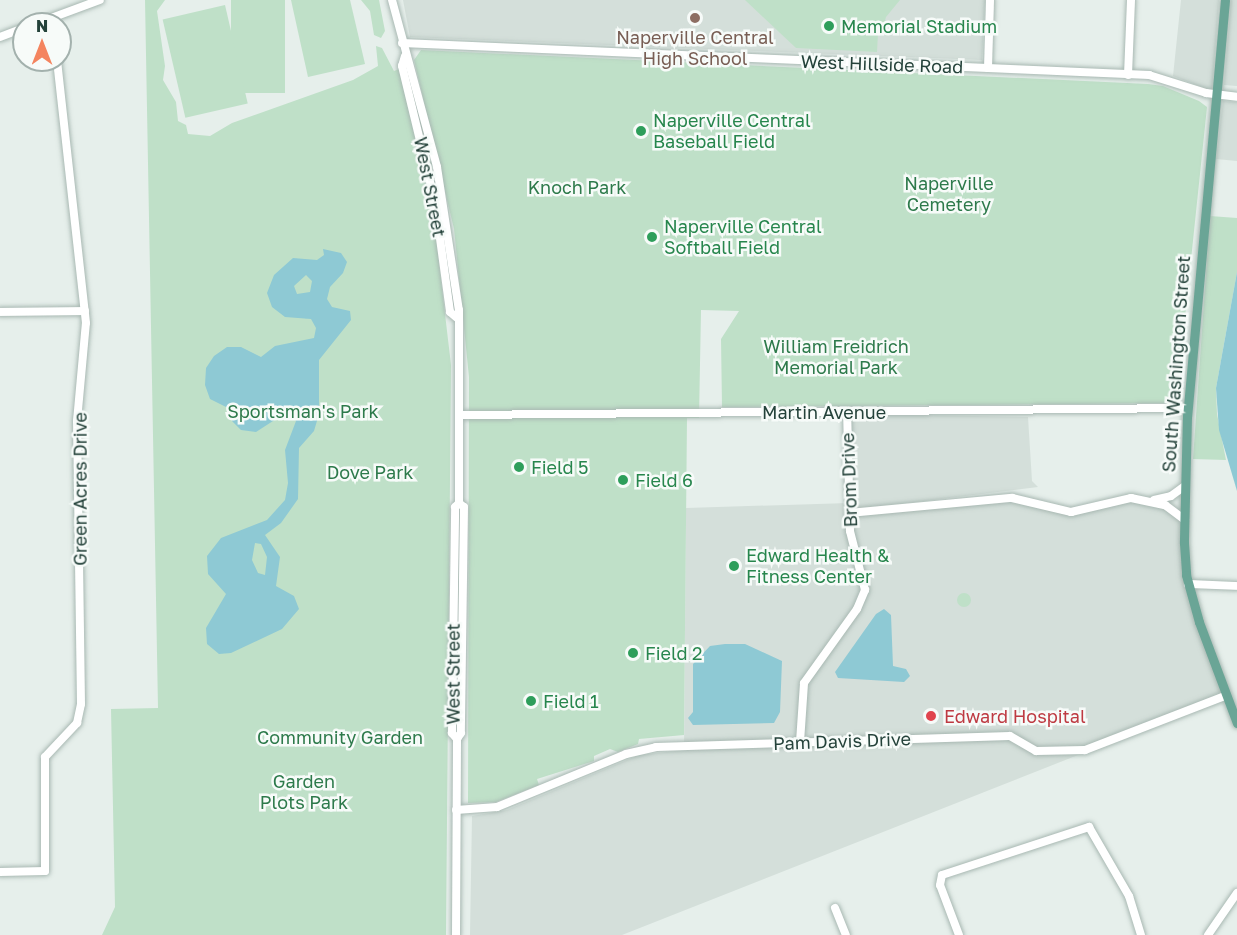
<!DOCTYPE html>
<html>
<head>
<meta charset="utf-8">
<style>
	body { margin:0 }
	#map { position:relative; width:1237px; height:935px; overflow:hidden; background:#e6efeb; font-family:"Golos Text",sans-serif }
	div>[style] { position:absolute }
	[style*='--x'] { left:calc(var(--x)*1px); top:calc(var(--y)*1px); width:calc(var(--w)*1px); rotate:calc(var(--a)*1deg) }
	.built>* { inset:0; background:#d4dfda }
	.green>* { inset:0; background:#bfe0c8; transform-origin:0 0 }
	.round { border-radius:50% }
	.water>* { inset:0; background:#8ec9d4 }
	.roads { filter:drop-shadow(0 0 2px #a8b8b2) drop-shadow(0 0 2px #a8b8b2) }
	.minor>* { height:8px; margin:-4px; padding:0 4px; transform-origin:4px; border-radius:4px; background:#fff }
	.major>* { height:9px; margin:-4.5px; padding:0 4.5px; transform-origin:4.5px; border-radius:4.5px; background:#6aa596 }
	.dots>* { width:16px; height:16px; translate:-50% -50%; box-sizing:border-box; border:3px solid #f7fbf9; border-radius:50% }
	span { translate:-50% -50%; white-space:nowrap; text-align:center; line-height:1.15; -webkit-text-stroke:5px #f7fbf9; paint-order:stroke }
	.leisure-label { font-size:18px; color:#27864d }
	.left { translate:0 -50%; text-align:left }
	.education-label { font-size:18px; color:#785e54 }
	.street-label { font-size:18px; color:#24423a }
	.park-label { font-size:18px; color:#2d7a4b }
	.health-label { font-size:18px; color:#be3a42 }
	.north { position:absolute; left:12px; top:12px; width:60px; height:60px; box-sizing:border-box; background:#f7fbf9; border:2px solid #a3b1ad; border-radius:50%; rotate:0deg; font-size:16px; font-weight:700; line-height:24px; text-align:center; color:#24423a }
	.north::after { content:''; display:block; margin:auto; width:21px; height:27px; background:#f4845f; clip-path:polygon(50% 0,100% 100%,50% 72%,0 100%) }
</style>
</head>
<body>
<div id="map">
	<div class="built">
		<div style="clip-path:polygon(403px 0,985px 0,982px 60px,410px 37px)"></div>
		<div style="clip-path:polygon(1181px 0,1219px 0,1212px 91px,1173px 76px)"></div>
		<div style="clip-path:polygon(1231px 0,1237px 0,1237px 86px,1224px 85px)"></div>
		<div style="clip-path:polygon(1223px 101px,1237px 102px,1237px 161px,1216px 159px)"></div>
		<div style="clip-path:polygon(852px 414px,1028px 417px,1032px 481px,1038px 487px,852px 510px)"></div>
		<div style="clip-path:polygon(1011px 498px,1062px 512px,1138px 498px,1180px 513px,1185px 564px,1225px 697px,622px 935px,470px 935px,472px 816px,507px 810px,639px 755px,684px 750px,686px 508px,849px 503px,850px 513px)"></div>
	</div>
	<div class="green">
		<div style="clip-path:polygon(145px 0,165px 0,157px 11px,165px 66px,163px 80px,176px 102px,178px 121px,186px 125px,188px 134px,210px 136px,232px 123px,353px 80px,378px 66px,376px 46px,382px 48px,394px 71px,399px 69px,434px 220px,451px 365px,446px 935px,102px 935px,115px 907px,111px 709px,158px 708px)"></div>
		<div style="left:231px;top:0;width:54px;height:93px"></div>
		<div style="clip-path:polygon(291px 0,350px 0,365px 64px,308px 77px)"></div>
		<div style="clip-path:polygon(361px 0,379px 0,385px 31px,381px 38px,374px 35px,370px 11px)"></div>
		<div style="clip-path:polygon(745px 0,900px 0,886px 17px,882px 33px,878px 33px,877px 52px,796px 48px)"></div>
		<div style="left:225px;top:5px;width:101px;height:64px;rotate:77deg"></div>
		<div style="clip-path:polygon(421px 50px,1148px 84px,1163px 86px,1199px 101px,1207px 107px,1176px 403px,722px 407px,721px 339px,739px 311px,701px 310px,699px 418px,687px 418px,684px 735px,639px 739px,638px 744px,618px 752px,610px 749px,594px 756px,594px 761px,537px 779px,539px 785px,496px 802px,468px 803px,469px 377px,454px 229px,414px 60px)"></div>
		<div style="clip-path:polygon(1210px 216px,1237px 218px,1237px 272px,1216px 388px,1217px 414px,1226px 460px,1193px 459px)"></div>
		<div class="round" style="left:957px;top:593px;width:14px;height:14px"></div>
	</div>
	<div class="water">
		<div style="clip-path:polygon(evenodd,323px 249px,341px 253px,347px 262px,343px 273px,330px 287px,327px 299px,332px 307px,350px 311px,351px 320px,319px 360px,319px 414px,314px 431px,299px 448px,298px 499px,281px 523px,265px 535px,280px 557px,276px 586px,294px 596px,299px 609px,282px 629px,231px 653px,219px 654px,207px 644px,206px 628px,226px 594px,208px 574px,207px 556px,221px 538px,267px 520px,285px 500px,288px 483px,285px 450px,296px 421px,290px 410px,256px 432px,241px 430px,232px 421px,230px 409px,210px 399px,205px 385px,206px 368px,214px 356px,227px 347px,241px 347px,261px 357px,275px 346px,314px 338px,316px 328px,311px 319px,285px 317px,272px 307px,267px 293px,274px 275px,293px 258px,317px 260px,324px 255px,323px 249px,306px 275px,312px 281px,310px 292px,297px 294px,294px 286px,306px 275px,323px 249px,255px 543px,261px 544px,267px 557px,265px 575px,258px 573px,252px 560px,255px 543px)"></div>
		<div style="clip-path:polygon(1237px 272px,1237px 491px,1219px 430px,1216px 388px)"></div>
		<div style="clip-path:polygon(884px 609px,891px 615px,893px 666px,906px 669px,910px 676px,904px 682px,838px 678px,835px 672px,876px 614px)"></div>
		<div style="clip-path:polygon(725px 644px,745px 644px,782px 661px,780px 712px,774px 723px,693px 725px,688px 718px,693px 712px,693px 664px,710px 646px)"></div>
	</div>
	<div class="roads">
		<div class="minor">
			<div style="--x:392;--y:0;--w:173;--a:74.9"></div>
			<div style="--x:437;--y:167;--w:145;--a:81.3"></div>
			<div style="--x:459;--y:310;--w:193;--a:90"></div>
			<div style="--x:459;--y:503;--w:6;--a:39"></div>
			<div style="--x:464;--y:507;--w:226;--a:90.8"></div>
			<div style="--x:461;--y:733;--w:7;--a:124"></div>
			<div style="--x:35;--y:24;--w:69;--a:-20.3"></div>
			<div style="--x:0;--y:37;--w:26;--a:-21"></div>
			<div style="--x:402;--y:43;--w:748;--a:2.45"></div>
			<div style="--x:1149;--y:75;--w:60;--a:17.5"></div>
			<div style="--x:1206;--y:93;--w:31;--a:7"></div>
			<div style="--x:405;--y:56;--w:10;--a:107"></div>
			<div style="--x:402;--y:66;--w:140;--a:76.4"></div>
			<div style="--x:435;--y:202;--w:111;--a:82.2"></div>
			<div style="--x:450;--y:312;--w:8;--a:40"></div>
			<div style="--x:988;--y:68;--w:68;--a:-88.3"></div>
			<div style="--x:1128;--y:75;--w:75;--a:-87.7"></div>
			<div style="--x:0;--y:312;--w:85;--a:-0.7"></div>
			<div style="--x:461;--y:415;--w:727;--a:-0.55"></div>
			<div style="--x:1154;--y:500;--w:17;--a:-13"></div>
			<div style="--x:1171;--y:496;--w:17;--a:-36"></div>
			<div style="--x:849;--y:513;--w:164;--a:-5.3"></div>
			<div style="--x:1012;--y:498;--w:61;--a:13.3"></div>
			<div style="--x:1071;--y:512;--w:62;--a:-13.1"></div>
			<div style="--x:1131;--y:498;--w:35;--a:12"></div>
			<div style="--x:1165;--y:505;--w:25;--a:37"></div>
			<div style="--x:1188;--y:584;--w:49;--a:2.3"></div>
			<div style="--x:800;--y:742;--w:59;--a:-86.1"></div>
			<div style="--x:804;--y:683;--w:91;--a:-54.4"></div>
			<div style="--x:857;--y:609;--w:21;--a:-67"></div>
			<div style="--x:865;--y:590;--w:61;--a:-104.3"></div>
			<div style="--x:850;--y:531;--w:119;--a:-91.4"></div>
			<div style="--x:456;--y:810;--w:41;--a:-4.2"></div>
			<div style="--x:497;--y:807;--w:139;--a:-22.3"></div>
			<div style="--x:626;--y:754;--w:31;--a:-13"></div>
			<div style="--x:656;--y:747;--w:354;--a:-1.8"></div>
			<div style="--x:1010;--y:736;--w:30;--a:30"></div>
			<div style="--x:1036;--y:751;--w:49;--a:-1.2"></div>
			<div style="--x:1085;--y:750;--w:150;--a:-21.1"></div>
			<div style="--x:0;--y:872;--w:45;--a:-1.3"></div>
			<div style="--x:45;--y:871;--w:114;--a:-90"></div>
			<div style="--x:45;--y:757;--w:47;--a:-46.7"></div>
			<div style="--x:77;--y:723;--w:19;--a:-78"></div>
			<div style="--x:81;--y:704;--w:283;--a:-90.8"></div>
			<div style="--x:77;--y:421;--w:98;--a:-84.8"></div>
			<div style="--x:86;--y:323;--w:265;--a:-96.3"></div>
			<div style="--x:835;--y:908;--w:29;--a:68"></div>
			<div style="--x:456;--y:935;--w:196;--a:-89.7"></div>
			<div style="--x:457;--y:739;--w:8;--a:-130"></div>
			<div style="--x:452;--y:733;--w:226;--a:-89.2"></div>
			<div style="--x:455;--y:507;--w:6;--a:-45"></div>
			<div style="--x:959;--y:935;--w:53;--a:-110.8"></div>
			<div style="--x:940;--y:885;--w:10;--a:-79"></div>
			<div style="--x:942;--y:875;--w:155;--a:-18.1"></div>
			<div style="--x:1089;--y:827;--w:80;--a:59.9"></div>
			<div style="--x:1129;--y:896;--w:41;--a:72.9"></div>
			<div style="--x:1208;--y:935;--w:51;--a:-55.4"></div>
		</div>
		<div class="major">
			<div style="--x:1225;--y:0;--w:418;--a:95.2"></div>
			<div style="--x:1187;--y:416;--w:127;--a:91.4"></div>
			<div style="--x:1184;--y:543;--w:32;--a:86"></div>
			<div style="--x:1186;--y:575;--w:49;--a:74.5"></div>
			<div style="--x:1199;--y:622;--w:108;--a:69.4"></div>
		</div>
	</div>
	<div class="dots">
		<div style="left:695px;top:18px;background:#8d6e63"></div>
		<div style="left:829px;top:26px;background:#2e9e5b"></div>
		<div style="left:641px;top:131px;background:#2e9e5b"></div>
		<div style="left:652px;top:237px;background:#2e9e5b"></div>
		<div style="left:519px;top:467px;background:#2e9e5b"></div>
		<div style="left:623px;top:480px;background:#2e9e5b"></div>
		<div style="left:734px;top:566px;background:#2e9e5b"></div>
		<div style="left:633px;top:653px;background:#2e9e5b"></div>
		<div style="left:531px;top:701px;background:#2e9e5b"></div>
		<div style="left:931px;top:716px;background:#e0444e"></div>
	</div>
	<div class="leisure-label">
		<span class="left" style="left:841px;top:26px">Memorial Stadium</span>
		<span class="left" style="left:653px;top:131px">Naperville Central<br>Baseball Field</span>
		<span class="left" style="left:664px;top:237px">Naperville Central<br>Softball Field</span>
		<span class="left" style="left:531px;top:467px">Field 5</span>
		<span class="left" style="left:635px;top:480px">Field 6</span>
		<span class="left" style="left:746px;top:566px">Edward Health &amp;<br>Fitness Center</span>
		<span class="left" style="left:645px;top:653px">Field 2</span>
		<span class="left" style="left:543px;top:701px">Field 1</span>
	</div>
	<div class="education-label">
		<span style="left:695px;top:48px">Naperville Central<br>High School</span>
	</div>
	<div class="street-label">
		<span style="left:882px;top:64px;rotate:2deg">West Hillside Road</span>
		<span style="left:430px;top:187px;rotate:79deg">West Street</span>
		<span style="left:1176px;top:364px;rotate:-86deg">South Washington Street</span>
		<span style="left:824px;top:412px">Martin Avenue</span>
		<span style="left:849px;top:480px;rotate:-92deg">Brom Drive</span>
		<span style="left:80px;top:489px;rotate:-90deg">Green Acres Drive</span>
		<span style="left:453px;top:674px;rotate:-90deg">West Street</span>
		<span style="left:842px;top:741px;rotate:-2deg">Pam Davis Drive</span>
	</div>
	<div class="park-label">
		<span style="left:949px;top:194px">Naperville<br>Cemetery</span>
		<span style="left:577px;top:187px">Knoch Park</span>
		<span style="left:836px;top:357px">William Freidrich<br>Memorial Park</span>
		<span style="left:303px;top:411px">Sportsman's Park</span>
		<span style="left:370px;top:472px">Dove Park</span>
		<span style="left:340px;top:737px">Community Garden</span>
		<span style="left:304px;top:792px">Garden<br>Plots Park</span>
	</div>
	<div class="health-label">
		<span class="left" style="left:944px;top:716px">Edward Hospital</span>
	</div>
	<div class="north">N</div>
</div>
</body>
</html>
